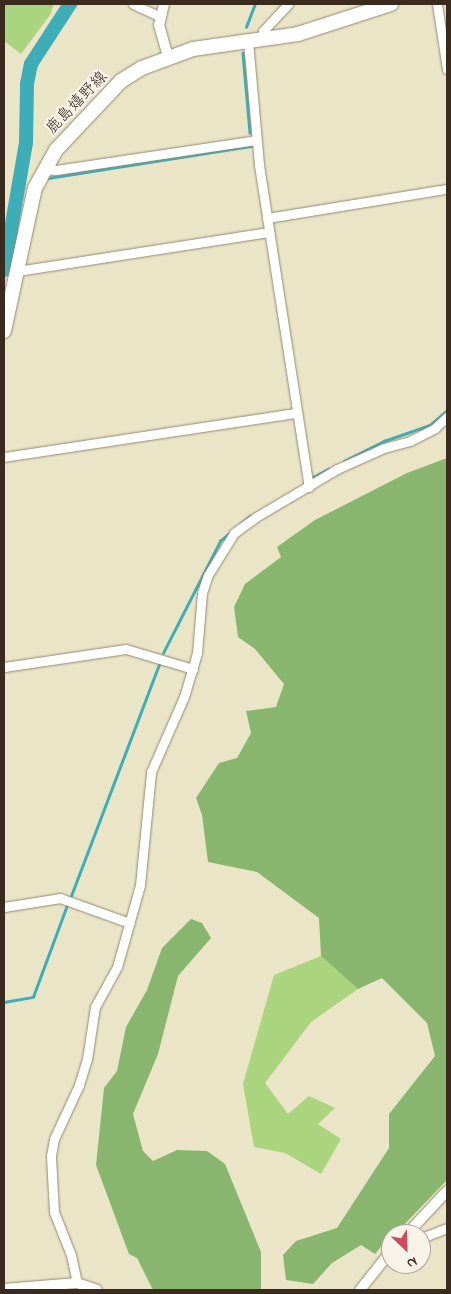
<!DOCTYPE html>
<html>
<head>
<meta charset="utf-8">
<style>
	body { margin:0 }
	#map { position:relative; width:451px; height:1294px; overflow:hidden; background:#ebe5c7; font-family:"Indie Flower","Klee One",sans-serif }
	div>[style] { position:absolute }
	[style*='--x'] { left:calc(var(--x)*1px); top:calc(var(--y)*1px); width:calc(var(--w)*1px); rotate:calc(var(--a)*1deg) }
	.green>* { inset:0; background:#abd47f }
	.forest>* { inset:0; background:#88b66e }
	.stream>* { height:2.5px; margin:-1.25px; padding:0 1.25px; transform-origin:1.25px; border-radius:1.25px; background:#3daeb7 }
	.river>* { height:14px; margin:-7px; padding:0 7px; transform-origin:7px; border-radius:7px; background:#3daeb7 }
	.roads { filter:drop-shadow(0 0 1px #938872) drop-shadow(0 0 1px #938872) }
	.minor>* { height:9px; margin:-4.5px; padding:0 4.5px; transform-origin:4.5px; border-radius:4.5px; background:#fff }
	.tertiary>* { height:10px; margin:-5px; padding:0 5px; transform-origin:5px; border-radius:5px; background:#fff }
	.primary>* { height:14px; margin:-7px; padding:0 7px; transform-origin:7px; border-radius:7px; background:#fff }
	span { translate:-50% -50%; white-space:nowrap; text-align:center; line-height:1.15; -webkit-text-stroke:5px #f7f3e8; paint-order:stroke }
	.street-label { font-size:16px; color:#3b2a1e }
	.frame { position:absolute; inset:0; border:5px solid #3b2a1e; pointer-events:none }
	.north { position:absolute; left:381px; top:1224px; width:50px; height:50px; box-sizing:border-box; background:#f7f3e8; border:1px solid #aca397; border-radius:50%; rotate:156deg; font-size:14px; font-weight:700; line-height:20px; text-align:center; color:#3b2a1e }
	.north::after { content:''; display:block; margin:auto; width:18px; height:22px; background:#d1495b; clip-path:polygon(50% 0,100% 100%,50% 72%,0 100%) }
</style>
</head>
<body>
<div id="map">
	<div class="green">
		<div style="clip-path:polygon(4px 4px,54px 4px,50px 15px,21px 54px,4px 41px)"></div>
		<div style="clip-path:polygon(321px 956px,358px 989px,311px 1022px,265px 1083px,288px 1114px,309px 1096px,335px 1108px,318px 1124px,341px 1139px,321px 1174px,285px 1153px,254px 1147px,243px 1084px,274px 975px)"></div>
	</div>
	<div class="forest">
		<div style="clip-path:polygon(447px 458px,447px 1180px,395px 1234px,391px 1234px,375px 1254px,361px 1245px,332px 1263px,313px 1284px,286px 1280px,283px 1255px,296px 1241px,337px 1228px,389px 1148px,389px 1114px,435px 1056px,427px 1023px,382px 978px,358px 989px,321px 956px,319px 918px,257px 872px,208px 862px,202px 815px,196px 798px,219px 763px,237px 758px,251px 733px,246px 711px,276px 707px,284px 684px,255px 649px,238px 637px,234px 607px,245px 584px,281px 557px,277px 547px,315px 520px,407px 473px)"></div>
		<div style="clip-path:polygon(191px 919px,202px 923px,211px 938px,178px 976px,158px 1054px,133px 1114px,143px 1151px,153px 1161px,177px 1150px,207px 1151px,225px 1164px,261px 1252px,261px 1290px,153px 1290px,137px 1258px,129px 1254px,96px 1165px,104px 1088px,117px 1071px,126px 1027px,147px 990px,162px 948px)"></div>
	</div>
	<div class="stream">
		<div style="--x:246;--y:27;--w:25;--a:-69"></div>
		<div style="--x:243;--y:53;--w:80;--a:85"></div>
		<div style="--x:48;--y:178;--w:206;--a:-9"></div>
		<div style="--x:344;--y:461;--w:45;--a:-26.6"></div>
		<div style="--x:384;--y:441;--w:49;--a:-19.2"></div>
		<div style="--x:430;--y:425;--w:23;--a:-41"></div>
		<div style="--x:313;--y:477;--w:17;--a:-28"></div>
		<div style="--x:163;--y:653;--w:126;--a:-63"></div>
		<div style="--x:220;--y:541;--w:39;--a:-40"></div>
		<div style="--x:71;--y:896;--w:250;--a:-69.2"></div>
		<div style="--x:4;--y:1002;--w:29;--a:-10"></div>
		<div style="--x:33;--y:997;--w:98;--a:-69.7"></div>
	</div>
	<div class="river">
		<div style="--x:4;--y:270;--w:129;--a:-80.2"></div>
		<div style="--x:26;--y:143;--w:59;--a:-89"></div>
		<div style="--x:27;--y:84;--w:20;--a:-79"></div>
		<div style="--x:31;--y:64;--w:72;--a:-57"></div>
	</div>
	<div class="roads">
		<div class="minor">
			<div style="--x:133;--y:4;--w:29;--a:25"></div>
			<div style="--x:437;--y:4;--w:66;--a:81.3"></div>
			<div style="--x:261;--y:40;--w:9;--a:-77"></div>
			<div style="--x:263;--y:31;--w:37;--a:-47"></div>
			<div style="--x:248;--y:41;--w:124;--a:84.9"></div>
			<div style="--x:259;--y:165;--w:326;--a:81.2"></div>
			<div style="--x:45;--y:169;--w:11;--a:5"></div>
			<div style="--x:56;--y:170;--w:202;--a:-8.5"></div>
			<div style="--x:267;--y:218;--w:182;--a:-9.2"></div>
			<div style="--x:17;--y:271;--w:255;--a:-8.8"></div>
			<div style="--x:4;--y:457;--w:295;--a:-8.6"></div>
			<div style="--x:4;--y:667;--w:123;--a:-8.4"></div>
			<div style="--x:126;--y:649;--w:70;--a:16.6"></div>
			<div style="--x:4;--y:907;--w:57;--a:-9.1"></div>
			<div style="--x:60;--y:898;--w:74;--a:19.7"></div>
			<div style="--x:421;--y:1238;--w:28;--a:-21"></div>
			<div style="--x:77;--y:1283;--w:29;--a:-102"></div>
			<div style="--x:71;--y:1255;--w:46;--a:-111.6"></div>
			<div style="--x:54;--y:1212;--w:56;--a:-93.1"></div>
			<div style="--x:51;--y:1156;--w:17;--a:-80"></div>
			<div style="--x:54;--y:1139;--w:60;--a:-65.2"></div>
			<div style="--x:79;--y:1085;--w:27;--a:-73"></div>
			<div style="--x:87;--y:1059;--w:53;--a:-81.3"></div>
			<div style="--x:95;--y:1007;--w:46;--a:-61.2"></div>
			<div style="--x:117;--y:967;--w:85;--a:-74.3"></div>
			<div style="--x:140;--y:885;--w:114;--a:-84.4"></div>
			<div style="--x:151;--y:772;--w:82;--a:-66.3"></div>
			<div style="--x:184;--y:697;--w:46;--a:-73.5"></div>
			<div style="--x:197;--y:653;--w:60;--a:-85.2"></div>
			<div style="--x:202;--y:593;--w:19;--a:-72"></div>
			<div style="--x:208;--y:575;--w:49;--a:-58.2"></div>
			<div style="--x:234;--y:533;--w:27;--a:-36"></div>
			<div style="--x:256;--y:517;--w:94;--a:-30.7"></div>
			<div style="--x:337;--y:469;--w:51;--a:-24.1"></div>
			<div style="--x:384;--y:448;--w:27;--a:-15"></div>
			<div style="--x:410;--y:441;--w:28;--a:-27"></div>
			<div style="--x:435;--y:428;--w:16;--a:-43"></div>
		</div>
		<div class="tertiary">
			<div style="--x:164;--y:4;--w:22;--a:103"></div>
			<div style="--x:159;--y:25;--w:32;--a:74"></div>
			<div style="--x:407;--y:1234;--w:59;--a:-47.1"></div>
			<div style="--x:4;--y:1289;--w:73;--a:-4.7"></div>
			<div style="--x:77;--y:1283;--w:21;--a:19"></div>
			<div style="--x:360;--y:1290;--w:50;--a:-51.5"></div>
		</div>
		<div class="primary">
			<div style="--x:4;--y:331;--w:146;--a:-77.8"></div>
			<div style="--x:35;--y:188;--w:43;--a:-61.1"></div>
			<div style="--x:56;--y:150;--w:95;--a:-46.7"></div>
			<div style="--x:121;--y:81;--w:25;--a:-32"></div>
			<div style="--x:142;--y:68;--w:54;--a:-20.4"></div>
			<div style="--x:193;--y:49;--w:106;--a:-8.1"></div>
			<div style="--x:298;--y:34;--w:98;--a:-17.9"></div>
		</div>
	</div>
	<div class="street-label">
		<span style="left:77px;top:103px;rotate:-46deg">鹿島嬉野線</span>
	</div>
	<div class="frame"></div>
	<div class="north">N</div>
</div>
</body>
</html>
